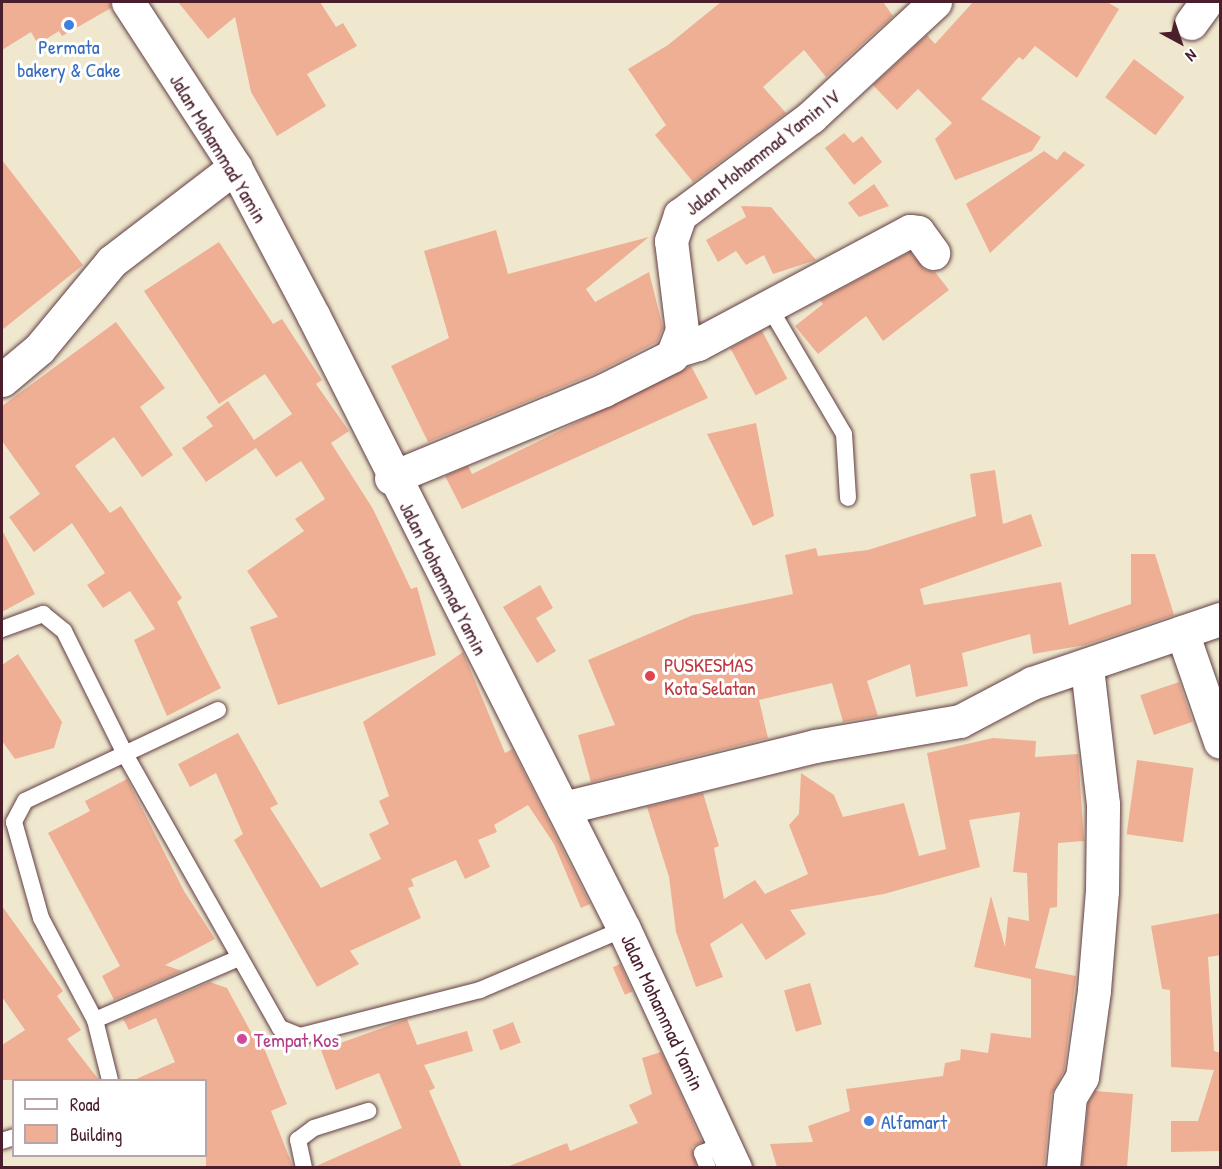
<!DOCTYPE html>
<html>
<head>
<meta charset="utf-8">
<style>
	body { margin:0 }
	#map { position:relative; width:1222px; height:1169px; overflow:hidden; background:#efe8ce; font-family:"Patrick Hand",sans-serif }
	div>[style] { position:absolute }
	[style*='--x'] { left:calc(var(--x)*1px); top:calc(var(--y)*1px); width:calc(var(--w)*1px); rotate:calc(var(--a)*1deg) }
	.building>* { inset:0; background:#efaf94; transform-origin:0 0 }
	.roads { filter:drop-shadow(0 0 2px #633d43) drop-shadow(0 0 2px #633d43) }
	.service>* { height:16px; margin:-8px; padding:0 8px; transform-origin:8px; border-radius:8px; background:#fff }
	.minor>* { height:33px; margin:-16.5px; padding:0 16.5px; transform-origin:16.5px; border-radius:16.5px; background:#fff }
	.dots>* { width:16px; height:16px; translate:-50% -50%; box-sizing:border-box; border:3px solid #fff; border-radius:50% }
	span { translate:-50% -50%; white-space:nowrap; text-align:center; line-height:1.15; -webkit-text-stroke:6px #fff; paint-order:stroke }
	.shop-label { font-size:20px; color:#366cbe }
	.left { translate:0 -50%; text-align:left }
	.street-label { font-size:20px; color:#4a1f2b }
	.health-label { font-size:20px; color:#be3a42 }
	.hotel-label { font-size:20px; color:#b23c85 }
	.frame { position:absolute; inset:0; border:3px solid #4a1f2b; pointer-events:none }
	.legend { position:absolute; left:12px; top:1079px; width:195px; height:78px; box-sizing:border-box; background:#fff; border:2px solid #b7a5aa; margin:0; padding:8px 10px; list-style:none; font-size:18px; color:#4a1f2b }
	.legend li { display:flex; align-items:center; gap:12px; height:30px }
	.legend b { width:30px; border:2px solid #b7a5aa }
	.north { position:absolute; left:1150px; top:12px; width:60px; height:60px; -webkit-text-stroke:4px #fff; paint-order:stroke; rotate:140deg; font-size:16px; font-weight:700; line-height:24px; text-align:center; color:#4a1f2b }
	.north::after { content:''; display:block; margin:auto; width:21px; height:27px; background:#4a1f2b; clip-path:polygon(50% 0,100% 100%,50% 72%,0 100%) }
</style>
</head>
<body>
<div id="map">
	<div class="building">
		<div style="clip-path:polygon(2px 2px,110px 2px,111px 8px,62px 36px,59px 31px,38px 44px,31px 32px,2px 50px)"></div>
		<div style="clip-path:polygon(178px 2px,320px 2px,336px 27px,343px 23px,357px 46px,307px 74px,326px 106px,277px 136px,251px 92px,235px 17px,208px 39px)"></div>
		<div style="clip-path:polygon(721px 2px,883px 2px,893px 16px,826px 77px,804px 50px,763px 87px,786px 113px,693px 182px,655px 135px,666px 125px,628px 69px,668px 45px)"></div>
		<div style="clip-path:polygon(973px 2px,1107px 2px,1119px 9px,1077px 78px,1035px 46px,1023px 60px,1019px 57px,981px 99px,1041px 137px,1032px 151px,955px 180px,935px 139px,952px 123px,918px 89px,897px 110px,873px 85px,927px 35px,935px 44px)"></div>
		<div style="left:1134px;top:59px;width:63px;height:48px;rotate:37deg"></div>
		<div style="clip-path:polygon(844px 133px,853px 143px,862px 136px,882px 162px,854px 185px,825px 148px)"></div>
		<div style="clip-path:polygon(1044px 151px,1057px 160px,1064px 151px,1085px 165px,990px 253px,966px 204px)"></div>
		<div style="clip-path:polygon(2px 160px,83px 265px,2px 330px)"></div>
		<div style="clip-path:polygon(874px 184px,889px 206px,859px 217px,848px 203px)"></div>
		<div style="clip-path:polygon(741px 206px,771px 207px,816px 260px,773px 274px,764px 255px,746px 265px,736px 251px,718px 262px,706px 240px,746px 217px)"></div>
		<div style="clip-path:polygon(496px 230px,508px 274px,649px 237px,586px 289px,595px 302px,649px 272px,663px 328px,657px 342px,596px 373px,428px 442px,391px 366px,449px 338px,424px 251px)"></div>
		<div style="clip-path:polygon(219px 242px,273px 324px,282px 319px,322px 380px,316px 384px,349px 431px,331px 443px,373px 509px,411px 589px,417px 587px,436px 655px,278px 705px,250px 627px,278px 617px,247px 571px,304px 531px,295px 519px,325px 499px,301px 461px,276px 477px,256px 448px,206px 482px,182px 448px,213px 426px,206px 417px,228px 401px,254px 440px,292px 414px,265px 374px,219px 404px,144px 291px)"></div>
		<div style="clip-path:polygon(910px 252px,925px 270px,935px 272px,949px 290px,883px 341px,866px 316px,818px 354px,795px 326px,823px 304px,820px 300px)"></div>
		<div style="clip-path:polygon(116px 322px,165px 388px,140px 407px,173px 455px,142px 477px,114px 437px,75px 466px,110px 513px,121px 506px,182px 598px,177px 602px,221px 688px,167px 716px,134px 640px,155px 629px,130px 591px,103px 608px,87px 585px,105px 573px,72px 523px,34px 552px,9px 517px,40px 494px,2px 441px,2px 406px)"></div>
		<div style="left:762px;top:331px;width:54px;height:36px;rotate:62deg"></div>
		<div style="clip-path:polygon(691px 366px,708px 398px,462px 509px,445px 476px,468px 466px,472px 474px)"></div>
		<div style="clip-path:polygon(756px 423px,774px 516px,753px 526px,707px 434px)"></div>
		<div style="clip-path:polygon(995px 470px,1003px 524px,1031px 514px,1042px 546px,920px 589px,924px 605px,1061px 582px,1069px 625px,1131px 604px,1131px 554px,1155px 554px,1174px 615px,1085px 645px,1033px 654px,1030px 634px,962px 653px,968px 686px,916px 697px,910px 664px,867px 681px,878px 716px,843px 722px,832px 683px,759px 700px,768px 738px,591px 782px,578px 735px,615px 725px,588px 660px,693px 615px,793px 594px,785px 555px,816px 548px,818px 556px,868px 550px,976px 516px,970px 474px)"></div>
		<div style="clip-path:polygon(2px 530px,35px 594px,2px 612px)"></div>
		<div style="clip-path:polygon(540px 585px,553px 608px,536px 618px,556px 651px,537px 663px,503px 607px)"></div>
		<div style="clip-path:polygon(463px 652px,505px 753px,512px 749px,590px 904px,581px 908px,554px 844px,528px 805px,494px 825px,497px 832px,478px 840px,490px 867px,465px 879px,456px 860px,411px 879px,414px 886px,408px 888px,421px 918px,350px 951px,359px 964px,317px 987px,234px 840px,243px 834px,216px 773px,190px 787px,178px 764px,238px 733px,278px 804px,270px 808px,321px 888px,381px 859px,369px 834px,389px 824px,379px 801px,389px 796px,363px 722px)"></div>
		<div style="clip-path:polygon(18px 654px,62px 722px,54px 748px,15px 759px,2px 741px,2px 665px)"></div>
		<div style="left:1179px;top:682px;width:42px;height:41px;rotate:71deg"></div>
		<div style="clip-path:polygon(993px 738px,1036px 741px,1035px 757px,1078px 754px,1084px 841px,1058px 843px,1057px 907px,1050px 908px,1035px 968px,1076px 976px,1064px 1071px,1051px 1095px,1044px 1167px,777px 1167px,770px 1144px,813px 1142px,808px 1126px,850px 1111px,846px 1089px,943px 1076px,945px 1063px,960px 1060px,961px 1049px,988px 1053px,991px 1033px,1031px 1038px,1031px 979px,974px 967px,991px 896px,1005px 947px,1008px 917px,1029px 921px,1027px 873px,1013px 872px,1020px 812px,969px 820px,980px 867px,884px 894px,790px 910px,806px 934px,766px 960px,742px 923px,710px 944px,723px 977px,696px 987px,676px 932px,669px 877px,647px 807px,703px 793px,719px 846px,714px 848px,724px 899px,755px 880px,765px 894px,808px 874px,789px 825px,799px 814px,801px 773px,834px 795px,843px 817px,904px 803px,919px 856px,946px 849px,927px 753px)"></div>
		<div style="left:1137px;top:760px;width:57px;height:75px;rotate:8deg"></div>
		<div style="clip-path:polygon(127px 779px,184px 891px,215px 939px,165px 965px,182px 971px,114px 1000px,102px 976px,120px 966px,48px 833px,90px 811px,85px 801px)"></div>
		<div style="clip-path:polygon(2px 906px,63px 991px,57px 996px,81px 1030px,67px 1039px,99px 1080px,2px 1080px,2px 1045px,25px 1030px,2px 997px)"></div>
		<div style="clip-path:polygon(1221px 913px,1221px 955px,1208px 957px,1214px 1051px,1221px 1053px,1221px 1151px,1171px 1152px,1171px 1121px,1198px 1121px,1214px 1070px,1171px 1067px,1170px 990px,1162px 989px,1151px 926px)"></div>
		<div style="left:620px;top:964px;width:30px;height:8px;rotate:66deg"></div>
		<div style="clip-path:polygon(210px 982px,227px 988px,258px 1045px,262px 1043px,287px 1104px,271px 1111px,293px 1167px,206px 1167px,206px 1080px,134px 1080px,175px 1062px,156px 1018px,129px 1030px,123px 1019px)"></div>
		<div style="left:810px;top:983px;width:43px;height:27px;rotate:74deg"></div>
		<div style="clip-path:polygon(407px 1019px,417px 1045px,467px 1031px,473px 1051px,424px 1065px,435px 1088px,429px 1091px,462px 1167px,314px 1167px,402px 1128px,379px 1073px,336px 1090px,321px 1050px)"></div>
		<div style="left:513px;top:1022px;width:22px;height:22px;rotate:69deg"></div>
		<div style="clip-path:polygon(661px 1052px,702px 1142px,692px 1147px,696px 1167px,507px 1167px,567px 1143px,570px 1151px,638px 1123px,629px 1105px,652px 1094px,642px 1058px)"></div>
		<div style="clip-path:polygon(1095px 1091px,1133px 1094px,1127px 1167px,1082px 1167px,1088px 1103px)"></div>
	</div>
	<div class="roads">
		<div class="service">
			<div style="--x:768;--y:305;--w:150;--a:59.5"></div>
			<div style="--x:844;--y:434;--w:64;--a:86.4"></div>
			<div style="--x:2;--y:629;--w:44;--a:-20.1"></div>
			<div style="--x:43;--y:614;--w:27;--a:39"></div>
			<div style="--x:64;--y:631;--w:140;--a:63.6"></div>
			<div style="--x:126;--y:756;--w:313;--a:60.5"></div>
			<div style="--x:280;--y:1028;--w:22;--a:22"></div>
			<div style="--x:300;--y:1036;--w:186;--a:-14.3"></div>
			<div style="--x:480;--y:990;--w:156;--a:-23"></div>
			<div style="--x:218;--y:710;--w:213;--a:154.8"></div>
			<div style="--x:25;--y:801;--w:24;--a:118"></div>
			<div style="--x:14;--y:822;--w:100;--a:74.3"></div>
			<div style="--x:41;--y:918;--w:115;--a:62.1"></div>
			<div style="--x:95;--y:1020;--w:157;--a:-23.3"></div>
			<div style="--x:95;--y:1020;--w:62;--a:76"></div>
			<div style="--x:2;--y:1141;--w:13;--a:-18"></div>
			<div style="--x:304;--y:1168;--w:29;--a:-102"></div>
			<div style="--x:298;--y:1140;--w:20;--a:-37"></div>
			<div style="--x:314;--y:1128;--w:57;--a:-17.5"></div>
			<div style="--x:708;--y:1168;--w:16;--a:-112"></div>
			<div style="--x:702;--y:1153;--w:26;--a:-21"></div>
		</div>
		<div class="minor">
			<div style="--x:128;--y:2;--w:197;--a:57"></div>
			<div style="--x:235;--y:167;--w:167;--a:62.2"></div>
			<div style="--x:313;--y:315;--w:688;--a:63.14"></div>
			<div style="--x:624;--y:929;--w:264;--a:65.1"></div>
			<div style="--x:1191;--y:23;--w:26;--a:-54"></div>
			<div style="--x:675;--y:351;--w:24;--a:-17"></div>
			<div style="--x:698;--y:344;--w:240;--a:-28.1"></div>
			<div style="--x:910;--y:231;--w:8;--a:7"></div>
			<div style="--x:918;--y:232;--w:26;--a:54"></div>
			<div style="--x:2;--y:380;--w:48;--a:-40"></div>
			<div style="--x:39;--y:349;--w:114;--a:-50.3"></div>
			<div style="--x:112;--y:261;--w:155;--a:-37.4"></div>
			<div style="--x:391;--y:478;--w:230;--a:-22.4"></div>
			<div style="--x:604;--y:390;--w:76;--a:-26.6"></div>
			<div style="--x:672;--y:356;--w:28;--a:-69"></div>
			<div style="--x:682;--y:330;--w:90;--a:-97"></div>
			<div style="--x:671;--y:241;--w:28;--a:-71"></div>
			<div style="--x:680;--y:215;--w:164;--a:-36.8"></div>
			<div style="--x:811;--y:117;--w:169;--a:-42.8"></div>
			<div style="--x:1182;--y:632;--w:116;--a:70.9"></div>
			<div style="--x:563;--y:808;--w:260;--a:-13.8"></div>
			<div style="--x:815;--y:746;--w:147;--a:-9.8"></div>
			<div style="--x:960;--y:721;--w:81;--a:-27.8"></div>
			<div style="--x:1032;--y:683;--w:199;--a:-18.8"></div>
			<div style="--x:1063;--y:1168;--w:71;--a:-84.4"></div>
			<div style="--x:1070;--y:1097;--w:23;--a:-59"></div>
			<div style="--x:1082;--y:1077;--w:88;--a:-82.1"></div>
			<div style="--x:1094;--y:990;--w:99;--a:-85.4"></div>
			<div style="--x:1102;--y:891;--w:87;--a:-89.3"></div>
			<div style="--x:1103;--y:804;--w:137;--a:-96.7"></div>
		</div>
	</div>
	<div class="dots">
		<div style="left:69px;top:25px;background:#3f7fe0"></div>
		<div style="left:650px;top:676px;background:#e0444e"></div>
		<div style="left:242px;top:1039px;background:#d1479c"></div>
		<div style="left:869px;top:1121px;background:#3f7fe0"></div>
	</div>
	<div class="shop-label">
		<span style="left:69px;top:58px">Permata<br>bakery &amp; Cake</span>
		<span class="left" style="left:881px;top:1121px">Alfamart</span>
	</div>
	<div class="street-label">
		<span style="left:219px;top:148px;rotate:59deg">Jalan Mohammad Yamin</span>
		<span style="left:762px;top:152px;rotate:-38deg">Jalan Mohammad Yamin IV</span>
		<span style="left:444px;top:578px;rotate:63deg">Jalan Mohammad Yamin</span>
		<span style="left:663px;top:1012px;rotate:65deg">Jalan Mohammad Yamin</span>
	</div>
	<div class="health-label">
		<span class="left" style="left:664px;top:676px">PUSKESMAS<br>Kota Selatan</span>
	</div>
	<div class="hotel-label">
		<span class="left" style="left:254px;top:1039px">Tempat Kos</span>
	</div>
	<div class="frame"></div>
	<ul class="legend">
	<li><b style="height:8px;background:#fff"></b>Road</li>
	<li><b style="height:16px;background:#efaf94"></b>Building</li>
	</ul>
	<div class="north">N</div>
</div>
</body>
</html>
